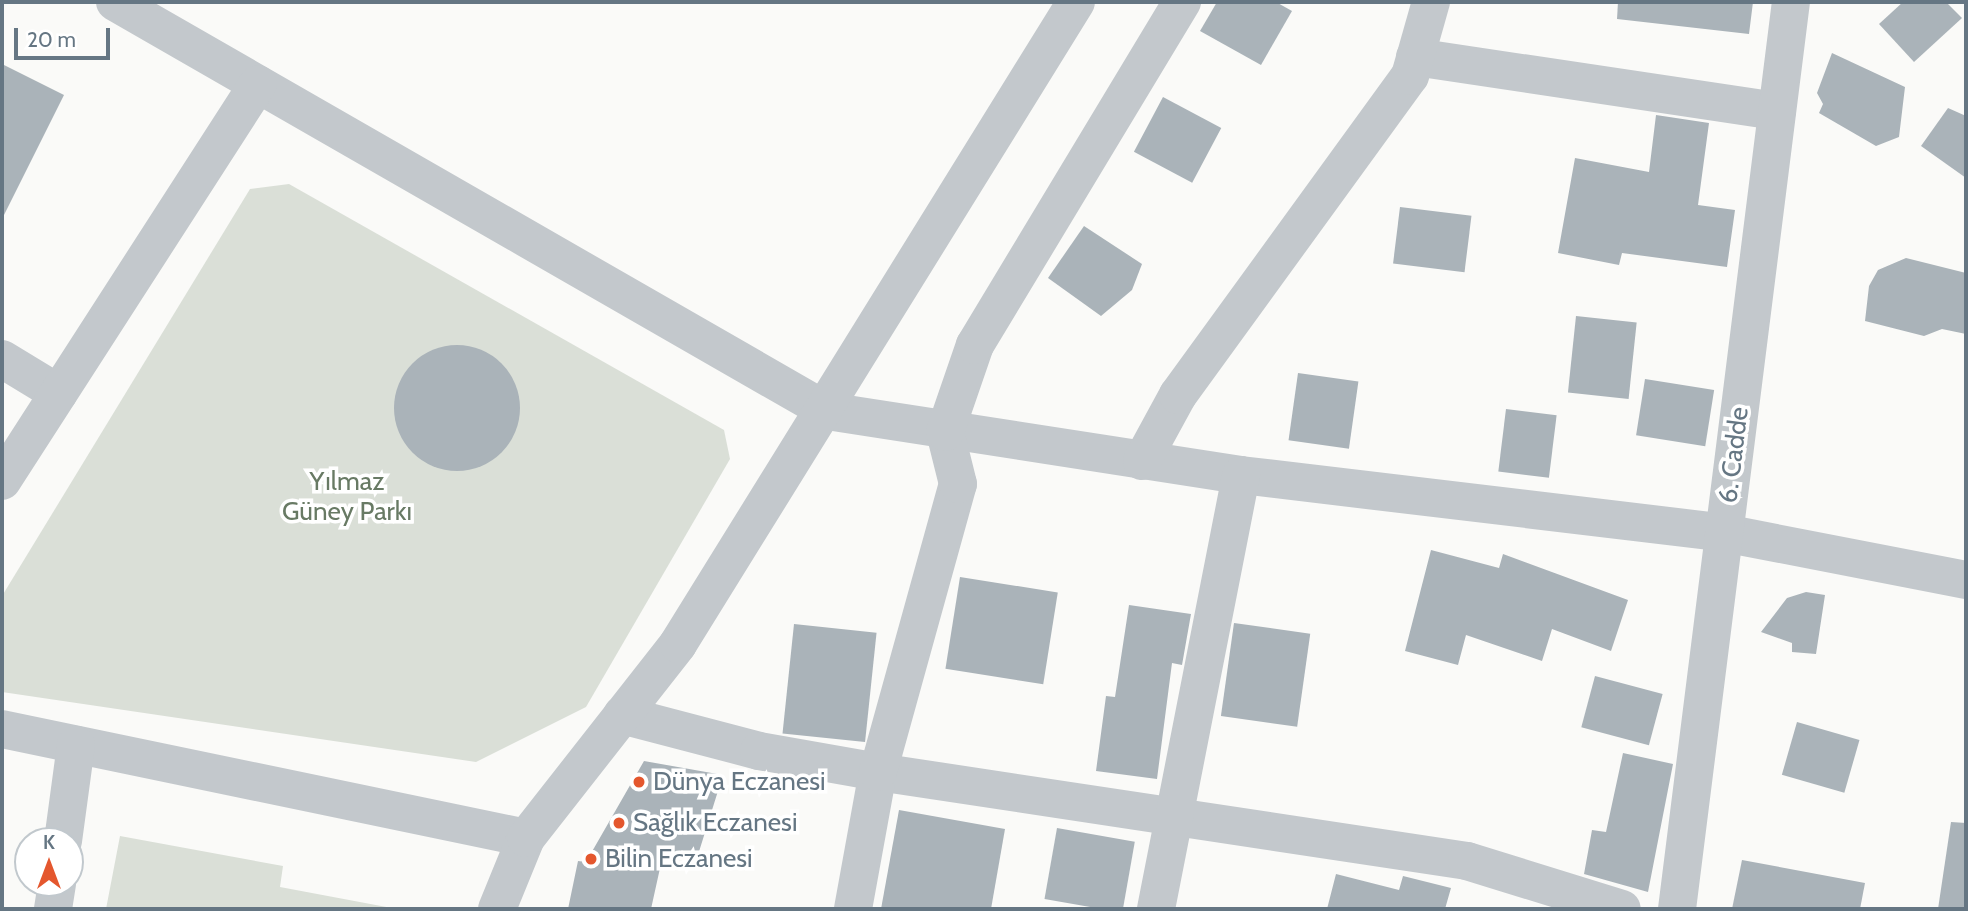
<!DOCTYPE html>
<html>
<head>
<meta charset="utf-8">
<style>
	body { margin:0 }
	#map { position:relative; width:1968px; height:911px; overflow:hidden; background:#fafaf8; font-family:Cabin,sans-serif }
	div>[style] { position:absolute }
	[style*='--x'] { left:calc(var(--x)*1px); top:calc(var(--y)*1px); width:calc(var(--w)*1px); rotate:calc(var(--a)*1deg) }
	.green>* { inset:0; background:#dadfd7 }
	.building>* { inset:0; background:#aab3b9; transform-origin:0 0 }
	.round { border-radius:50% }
	.minor>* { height:38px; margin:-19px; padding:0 19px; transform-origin:19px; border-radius:19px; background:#c3c8cc }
	.dots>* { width:19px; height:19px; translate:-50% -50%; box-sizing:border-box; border:4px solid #fff; border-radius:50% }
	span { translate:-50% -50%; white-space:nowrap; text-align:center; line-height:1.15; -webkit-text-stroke:7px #fff; paint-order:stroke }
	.street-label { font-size:26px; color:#657683 }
	.park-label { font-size:26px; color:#687a64 }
	.poi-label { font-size:26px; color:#657683 }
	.left { translate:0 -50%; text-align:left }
	.frame { position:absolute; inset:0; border:4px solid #657683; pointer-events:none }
	.north { position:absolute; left:14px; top:827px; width:70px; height:70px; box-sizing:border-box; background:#fff; border:2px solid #c1c8cd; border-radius:50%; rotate:0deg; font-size:19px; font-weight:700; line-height:28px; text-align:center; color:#657683 }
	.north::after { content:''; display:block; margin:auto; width:24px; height:32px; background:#e4572e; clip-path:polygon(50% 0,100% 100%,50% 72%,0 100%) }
	.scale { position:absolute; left:14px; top:28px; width:96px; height:32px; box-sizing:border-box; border:4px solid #657683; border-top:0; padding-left:9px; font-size:21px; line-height:24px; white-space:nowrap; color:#657683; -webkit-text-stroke:5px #fff; paint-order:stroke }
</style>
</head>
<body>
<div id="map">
	<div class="green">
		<div style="clip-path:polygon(289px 184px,724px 430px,730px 459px,586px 707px,476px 762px,2px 692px,2px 596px,250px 189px)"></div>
		<div style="clip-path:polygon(120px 836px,283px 866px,280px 887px,397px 909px,106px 909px)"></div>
	</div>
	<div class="building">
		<div style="clip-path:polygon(1217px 2px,1276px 2px,1292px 11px,1261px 65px,1200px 31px)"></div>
		<div style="clip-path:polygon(1618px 2px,1753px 2px,1749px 34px,1617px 19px)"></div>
		<div style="clip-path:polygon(1903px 2px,1946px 2px,1962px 18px,1914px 62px,1879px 24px)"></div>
		<div style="clip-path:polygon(1832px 53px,1905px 87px,1899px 137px,1876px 146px,1819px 113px,1823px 104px,1817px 93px)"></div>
		<div style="clip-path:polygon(2px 64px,64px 95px,2px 219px)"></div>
		<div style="left:1163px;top:97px;width:66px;height:62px;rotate:28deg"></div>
		<div style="clip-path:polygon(1948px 108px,1966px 116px,1966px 178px,1921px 146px)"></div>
		<div style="clip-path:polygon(1656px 115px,1709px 123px,1698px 205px,1735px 210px,1727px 267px,1622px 253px,1619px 265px,1558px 253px,1575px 158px,1649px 172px)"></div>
		<div style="left:1400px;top:207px;width:72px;height:57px;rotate:7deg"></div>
		<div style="clip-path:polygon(1084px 226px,1142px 264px,1132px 290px,1101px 316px,1048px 278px)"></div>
		<div style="clip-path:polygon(1906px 258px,1966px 273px,1966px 334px,1942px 329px,1924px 336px,1865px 321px,1869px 286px,1878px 270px)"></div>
		<div style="left:1576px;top:316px;width:61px;height:77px;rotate:6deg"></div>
		<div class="round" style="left:394px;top:345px;width:126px;height:126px"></div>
		<div style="left:1298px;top:373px;width:61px;height:68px;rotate:8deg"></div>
		<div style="left:1645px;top:379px;width:70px;height:57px;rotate:9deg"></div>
		<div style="left:1506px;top:409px;width:51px;height:63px;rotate:7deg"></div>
		<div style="clip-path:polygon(1431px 550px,1499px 568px,1503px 554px,1628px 600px,1611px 651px,1552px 629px,1542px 661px,1466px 635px,1458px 665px,1405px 651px)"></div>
		<div style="left:960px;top:577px;width:99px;height:93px;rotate:9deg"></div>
		<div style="clip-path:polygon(1806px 592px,1825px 595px,1816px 654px,1792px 652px,1792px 643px,1761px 632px,1787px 598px)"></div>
		<div style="clip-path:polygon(1129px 605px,1191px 614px,1182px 665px,1172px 663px,1157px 779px,1096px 771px,1106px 696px,1115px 697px)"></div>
		<div style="left:1234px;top:623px;width:77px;height:94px;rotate:8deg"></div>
		<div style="left:794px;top:624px;width:83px;height:110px;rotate:6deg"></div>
		<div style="left:1595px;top:676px;width:70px;height:53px;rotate:15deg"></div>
		<div style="left:1797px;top:722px;width:65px;height:55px;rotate:16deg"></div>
		<div style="clip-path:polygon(1623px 753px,1673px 764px,1648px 892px,1584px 874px,1592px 830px,1606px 832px)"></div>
		<div style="clip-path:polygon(644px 761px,723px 775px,697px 858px,664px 850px,651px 909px,568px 909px,578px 861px,586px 862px)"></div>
		<div style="clip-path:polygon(899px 810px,1005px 829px,991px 909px,881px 909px)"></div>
		<div style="clip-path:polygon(1951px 822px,1966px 823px,1966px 909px,1938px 909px)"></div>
		<div style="left:1057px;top:828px;width:79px;height:72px;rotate:10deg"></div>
		<div style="clip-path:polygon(1742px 860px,1865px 883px,1860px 909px,1732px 909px)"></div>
		<div style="clip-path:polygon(1336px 874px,1399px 890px,1403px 876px,1451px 888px,1445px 909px,1327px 909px)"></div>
	</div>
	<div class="minor">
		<div style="--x:115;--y:2;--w:821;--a:29.87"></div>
		<div style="--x:827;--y:411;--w:419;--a:8.8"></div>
		<div style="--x:1241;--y:475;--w:486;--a:6.8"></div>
		<div style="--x:1724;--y:533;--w:247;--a:11"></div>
		<div style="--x:1415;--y:57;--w:366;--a:8.5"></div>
		<div style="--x:2;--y:359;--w:66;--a:31.3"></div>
		<div style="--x:1142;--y:461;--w:75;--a:-61.4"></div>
		<div style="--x:1178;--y:395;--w:394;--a:-54"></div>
		<div style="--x:1410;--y:76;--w:77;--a:-74.2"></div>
		<div style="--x:2;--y:481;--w:472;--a:-57.2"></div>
		<div style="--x:622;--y:715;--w:142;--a:14.7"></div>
		<div style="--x:759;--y:751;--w:121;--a:10"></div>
		<div style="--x:878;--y:772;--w:596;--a:8.59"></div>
		<div style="--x:1467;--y:861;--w:162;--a:17.2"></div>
		<div style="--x:2;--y:729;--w:535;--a:11.75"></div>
		<div style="--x:63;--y:841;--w:97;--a:-82.3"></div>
		<div style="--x:53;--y:909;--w:26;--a:-81"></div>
		<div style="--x:497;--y:909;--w:77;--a:-67.8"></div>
		<div style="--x:526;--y:838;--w:246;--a:-51.9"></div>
		<div style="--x:678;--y:644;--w:755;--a:-58.2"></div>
		<div style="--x:853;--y:909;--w:139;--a:-79.7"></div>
		<div style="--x:878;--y:772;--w:299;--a:-74.5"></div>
		<div style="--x:958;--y:484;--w:54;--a:-104"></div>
		<div style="--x:945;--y:432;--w:92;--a:-71"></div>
		<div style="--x:975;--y:345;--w:401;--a:-58.9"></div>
		<div style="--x:1156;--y:909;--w:442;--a:-78.9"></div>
		<div style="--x:1677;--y:909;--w:914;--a:-82.84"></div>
	</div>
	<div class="dots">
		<div style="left:639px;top:782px;background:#e4572e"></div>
		<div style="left:619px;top:823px;background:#e4572e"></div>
		<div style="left:591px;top:859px;background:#e4572e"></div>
	</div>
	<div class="street-label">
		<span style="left:1734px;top:455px;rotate:-83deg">6. Cadde</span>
	</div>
	<div class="park-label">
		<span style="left:347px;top:497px">Yılmaz<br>Güney Parkı</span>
	</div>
	<div class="poi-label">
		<span class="left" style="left:653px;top:782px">Dünya Eczanesi</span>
		<span class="left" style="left:633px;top:823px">Sağlık Eczanesi</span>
		<span class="left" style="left:605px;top:859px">Bilin Eczanesi</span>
	</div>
	<div class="frame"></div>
	<div class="north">K</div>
	<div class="scale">20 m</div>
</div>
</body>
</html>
